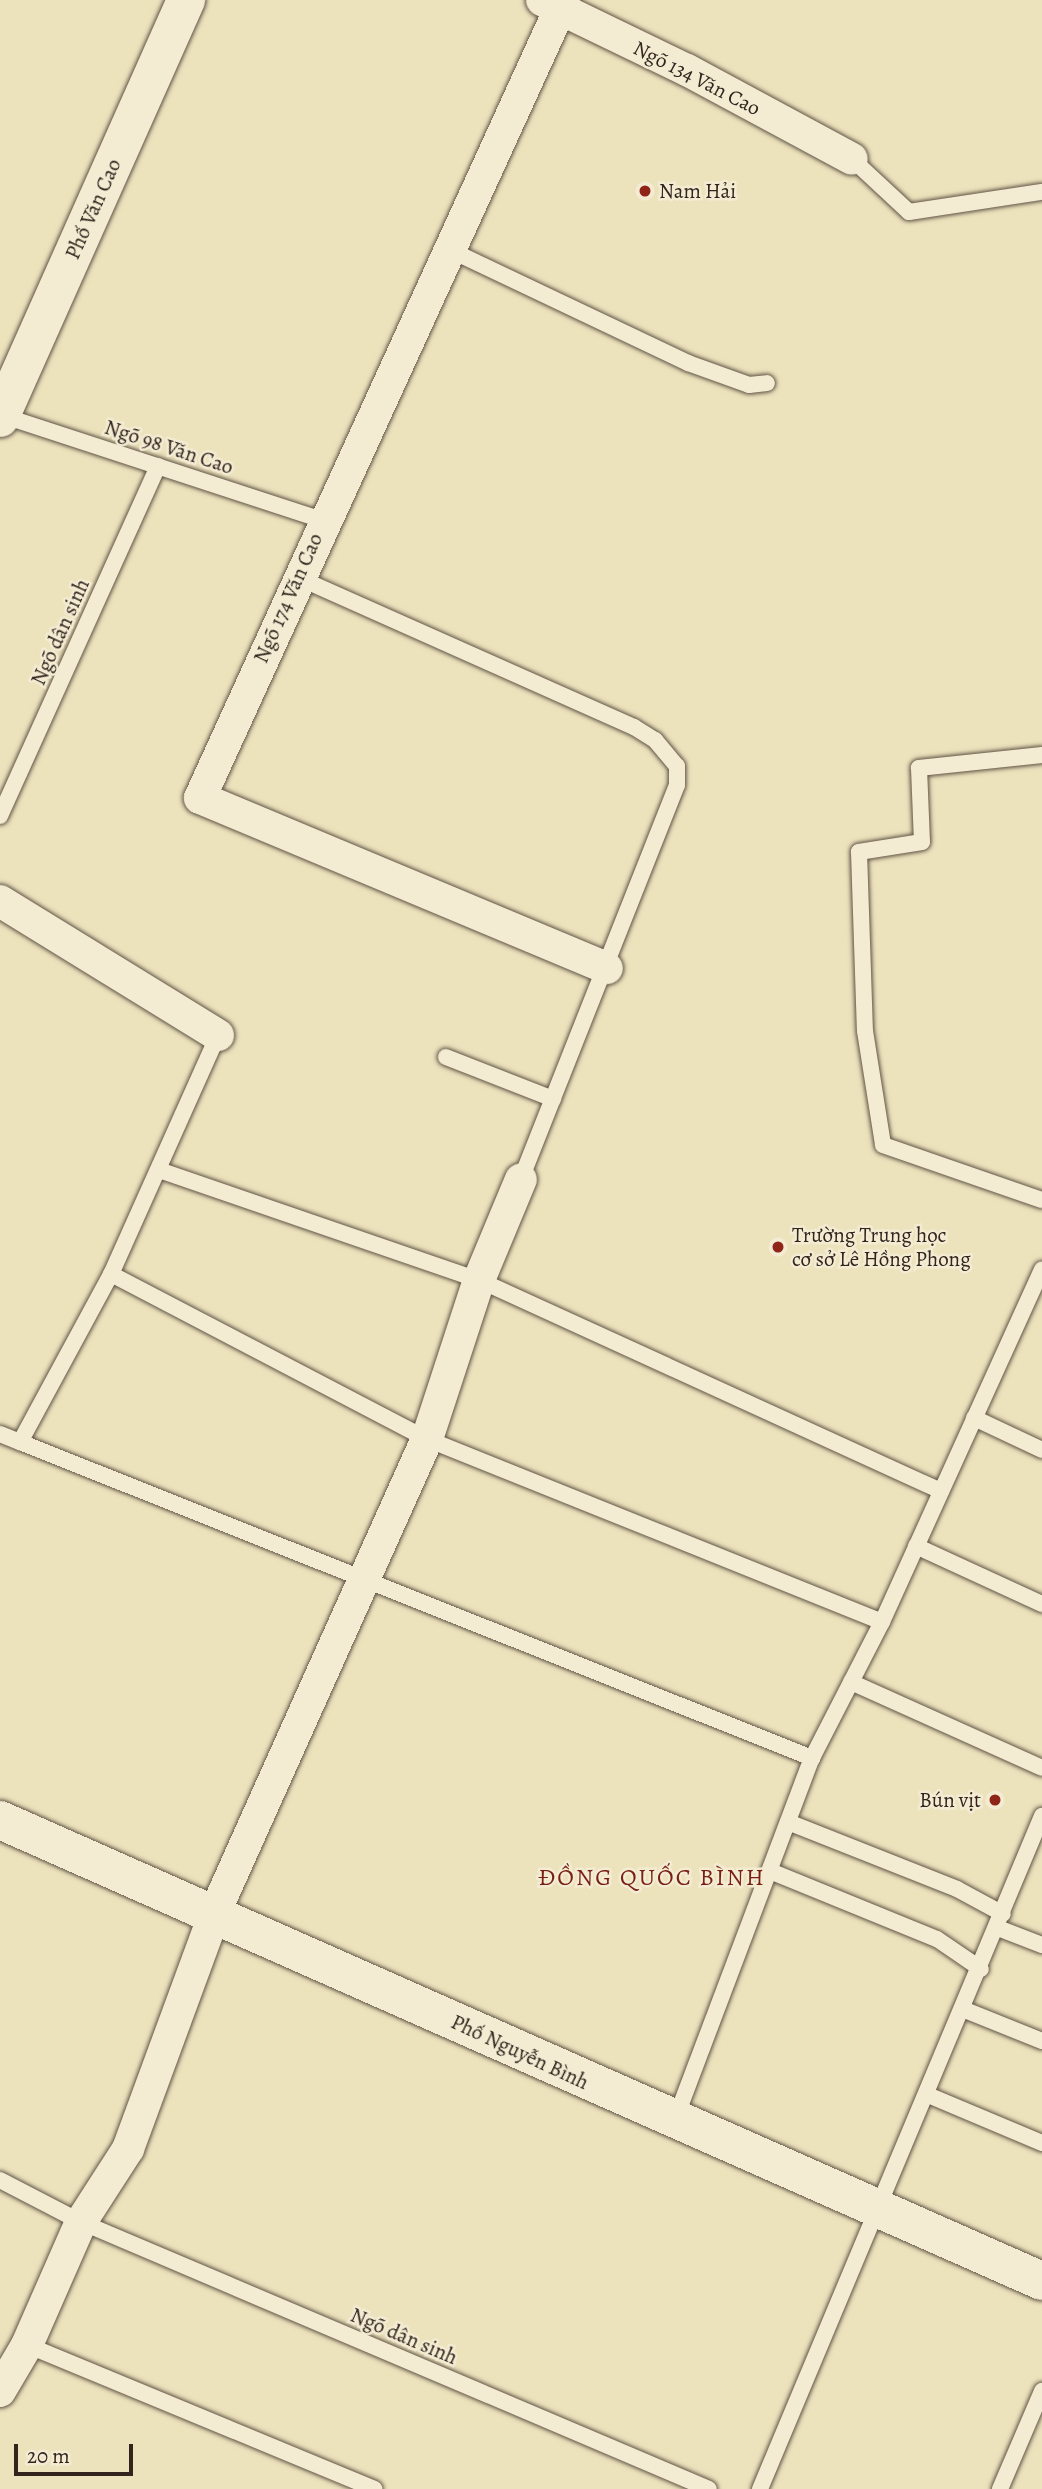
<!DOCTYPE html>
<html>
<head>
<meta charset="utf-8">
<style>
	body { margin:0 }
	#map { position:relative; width:1042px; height:2489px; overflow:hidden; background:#ece2bc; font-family:Alegreya,serif }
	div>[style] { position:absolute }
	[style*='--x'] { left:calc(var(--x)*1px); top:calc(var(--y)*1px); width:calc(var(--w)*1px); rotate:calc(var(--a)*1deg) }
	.roads { filter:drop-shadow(0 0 2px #615446) drop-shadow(0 0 2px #615446) }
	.service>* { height:16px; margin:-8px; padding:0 8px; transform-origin:8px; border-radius:8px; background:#f3ecd3 }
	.minor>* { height:32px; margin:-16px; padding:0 16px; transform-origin:16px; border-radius:16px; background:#f3ecd3 }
	.tertiary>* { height:38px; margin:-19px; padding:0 19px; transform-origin:19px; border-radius:19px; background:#f3ecd3 }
	.dots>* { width:19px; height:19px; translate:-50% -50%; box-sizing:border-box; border:4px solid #f3ecd3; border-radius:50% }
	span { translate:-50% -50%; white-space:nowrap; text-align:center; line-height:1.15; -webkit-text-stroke:5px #f3ecd3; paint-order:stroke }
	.street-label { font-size:21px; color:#33251e }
	.poi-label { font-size:21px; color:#33251e }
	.left { translate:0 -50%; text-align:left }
	.right { translate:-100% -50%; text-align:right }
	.quarter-label { font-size:24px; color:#7a1f14; letter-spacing:2px }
	.scale { position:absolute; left:14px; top:2444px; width:119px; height:32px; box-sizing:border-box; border:4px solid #33251e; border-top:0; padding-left:9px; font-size:21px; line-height:24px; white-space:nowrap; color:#33251e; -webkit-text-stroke:5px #f3ecd3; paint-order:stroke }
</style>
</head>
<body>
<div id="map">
	<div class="roads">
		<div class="service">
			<div style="--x:852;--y:159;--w:78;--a:42.9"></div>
			<div style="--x:909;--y:212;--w:134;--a:-8.6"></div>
			<div style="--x:448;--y:249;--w:266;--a:25.4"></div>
			<div style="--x:688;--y:363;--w:65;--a:19.8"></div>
			<div style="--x:749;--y:385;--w:18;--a:-6"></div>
			<div style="--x:1;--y:415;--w:339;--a:18.1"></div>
			<div style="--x:297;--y:577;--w:369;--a:24"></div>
			<div style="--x:634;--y:727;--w:25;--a:32"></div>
			<div style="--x:655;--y:740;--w:34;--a:50"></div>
			<div style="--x:677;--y:766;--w:19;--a:90"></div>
			<div style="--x:677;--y:785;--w:424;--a:111.6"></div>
			<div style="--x:1042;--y:755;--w:124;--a:174"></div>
			<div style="--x:919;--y:768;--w:74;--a:87.7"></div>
			<div style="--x:922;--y:842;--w:64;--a:171"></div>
			<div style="--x:859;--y:852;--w:179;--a:88.1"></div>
			<div style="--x:865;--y:1031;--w:115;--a:81"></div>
			<div style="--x:883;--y:1145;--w:168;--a:19.1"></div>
			<div style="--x:0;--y:816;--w:384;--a:-65.7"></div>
			<div style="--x:218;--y:1035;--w:262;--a:114.1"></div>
			<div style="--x:111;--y:1274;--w:191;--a:118.4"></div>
			<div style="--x:20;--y:1442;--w:853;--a:21.75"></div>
			<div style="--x:446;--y:1057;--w:115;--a:21.4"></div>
			<div style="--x:159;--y:1170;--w:338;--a:19"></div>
			<div style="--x:479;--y:1280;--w:508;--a:24.55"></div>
			<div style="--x:111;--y:1274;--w:356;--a:27.6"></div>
			<div style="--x:427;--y:1439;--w:490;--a:21.9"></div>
			<div style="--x:974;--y:1418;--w:75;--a:25.2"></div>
			<div style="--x:0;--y:1434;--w:22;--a:22"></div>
			<div style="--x:916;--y:1546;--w:139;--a:24.7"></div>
			<div style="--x:851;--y:1682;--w:209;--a:24.2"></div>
			<div style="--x:788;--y:1822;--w:182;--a:21.6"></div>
			<div style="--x:957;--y:1889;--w:52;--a:28.5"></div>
			<div style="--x:770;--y:1871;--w:180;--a:22.2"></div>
			<div style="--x:937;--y:1939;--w:53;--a:34.3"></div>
			<div style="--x:998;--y:1928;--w:47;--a:21.1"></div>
			<div style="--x:965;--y:2010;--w:83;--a:21.9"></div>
			<div style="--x:928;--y:2095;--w:124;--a:22.8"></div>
			<div style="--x:675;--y:2120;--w:387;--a:-69.3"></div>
			<div style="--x:812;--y:1758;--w:153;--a:-62.8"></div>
			<div style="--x:882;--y:1622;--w:387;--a:-65.6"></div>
			<div style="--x:0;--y:2180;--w:91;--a:27.4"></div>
			<div style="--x:81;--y:2222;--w:682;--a:23.03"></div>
			<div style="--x:27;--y:2345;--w:376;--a:22.5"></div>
			<div style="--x:760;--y:2489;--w:730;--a:-67.27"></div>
			<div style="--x:1000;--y:2489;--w:107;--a:-66.8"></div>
		</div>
		<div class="minor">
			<div style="--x:542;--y:0;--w:161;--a:25.8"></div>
			<div style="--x:687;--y:70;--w:187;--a:28.3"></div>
			<div style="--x:564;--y:0;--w:877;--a:114.52"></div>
			<div style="--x:200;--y:798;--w:441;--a:22.7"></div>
			<div style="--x:0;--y:901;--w:256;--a:31.6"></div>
			<div style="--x:0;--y:2391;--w:53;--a:-59.6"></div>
			<div style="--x:27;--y:2345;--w:134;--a:-66.3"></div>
			<div style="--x:81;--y:2222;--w:87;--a:-57.2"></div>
			<div style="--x:128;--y:2149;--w:252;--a:-69.8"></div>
			<div style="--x:215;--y:1912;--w:518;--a:-65.86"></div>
			<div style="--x:427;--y:1439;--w:167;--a:-71.9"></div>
			<div style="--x:479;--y:1280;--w:109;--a:-67.4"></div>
		</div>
		<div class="tertiary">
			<div style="--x:0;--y:418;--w:458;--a:-66"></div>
			<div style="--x:0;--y:1820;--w:1139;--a:23.87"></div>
		</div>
	</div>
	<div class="dots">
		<div style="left:645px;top:191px;background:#8f2418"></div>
		<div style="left:778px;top:1247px;background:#8f2418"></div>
		<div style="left:995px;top:1800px;background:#8f2418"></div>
	</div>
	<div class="street-label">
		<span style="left:697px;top:78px;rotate:27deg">Ngõ 134 Văn Cao</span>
		<span style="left:93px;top:209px;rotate:-66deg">Phố Văn Cao</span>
		<span style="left:169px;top:447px;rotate:18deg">Ngõ 98 Văn Cao</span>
		<span style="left:288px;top:598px;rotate:-66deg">Ngõ 174 Văn Cao</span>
		<span style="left:60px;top:632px;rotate:-66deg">Ngõ dân sinh</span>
		<span style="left:520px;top:2052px;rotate:25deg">Phố Nguyễn Bình</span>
		<span style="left:404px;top:2336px;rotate:23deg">Ngõ dân sinh</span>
	</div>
	<div class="poi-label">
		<span class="left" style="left:659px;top:191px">Nam Hải</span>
		<span class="left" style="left:792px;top:1247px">Trường Trung học<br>cơ sở Lê Hồng Phong</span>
		<span class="right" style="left:981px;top:1800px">Bún vịt</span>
	</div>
	<div class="quarter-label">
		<span style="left:652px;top:1878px">ĐỒNG QUỐC BÌNH</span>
	</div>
	<div class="scale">20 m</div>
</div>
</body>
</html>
